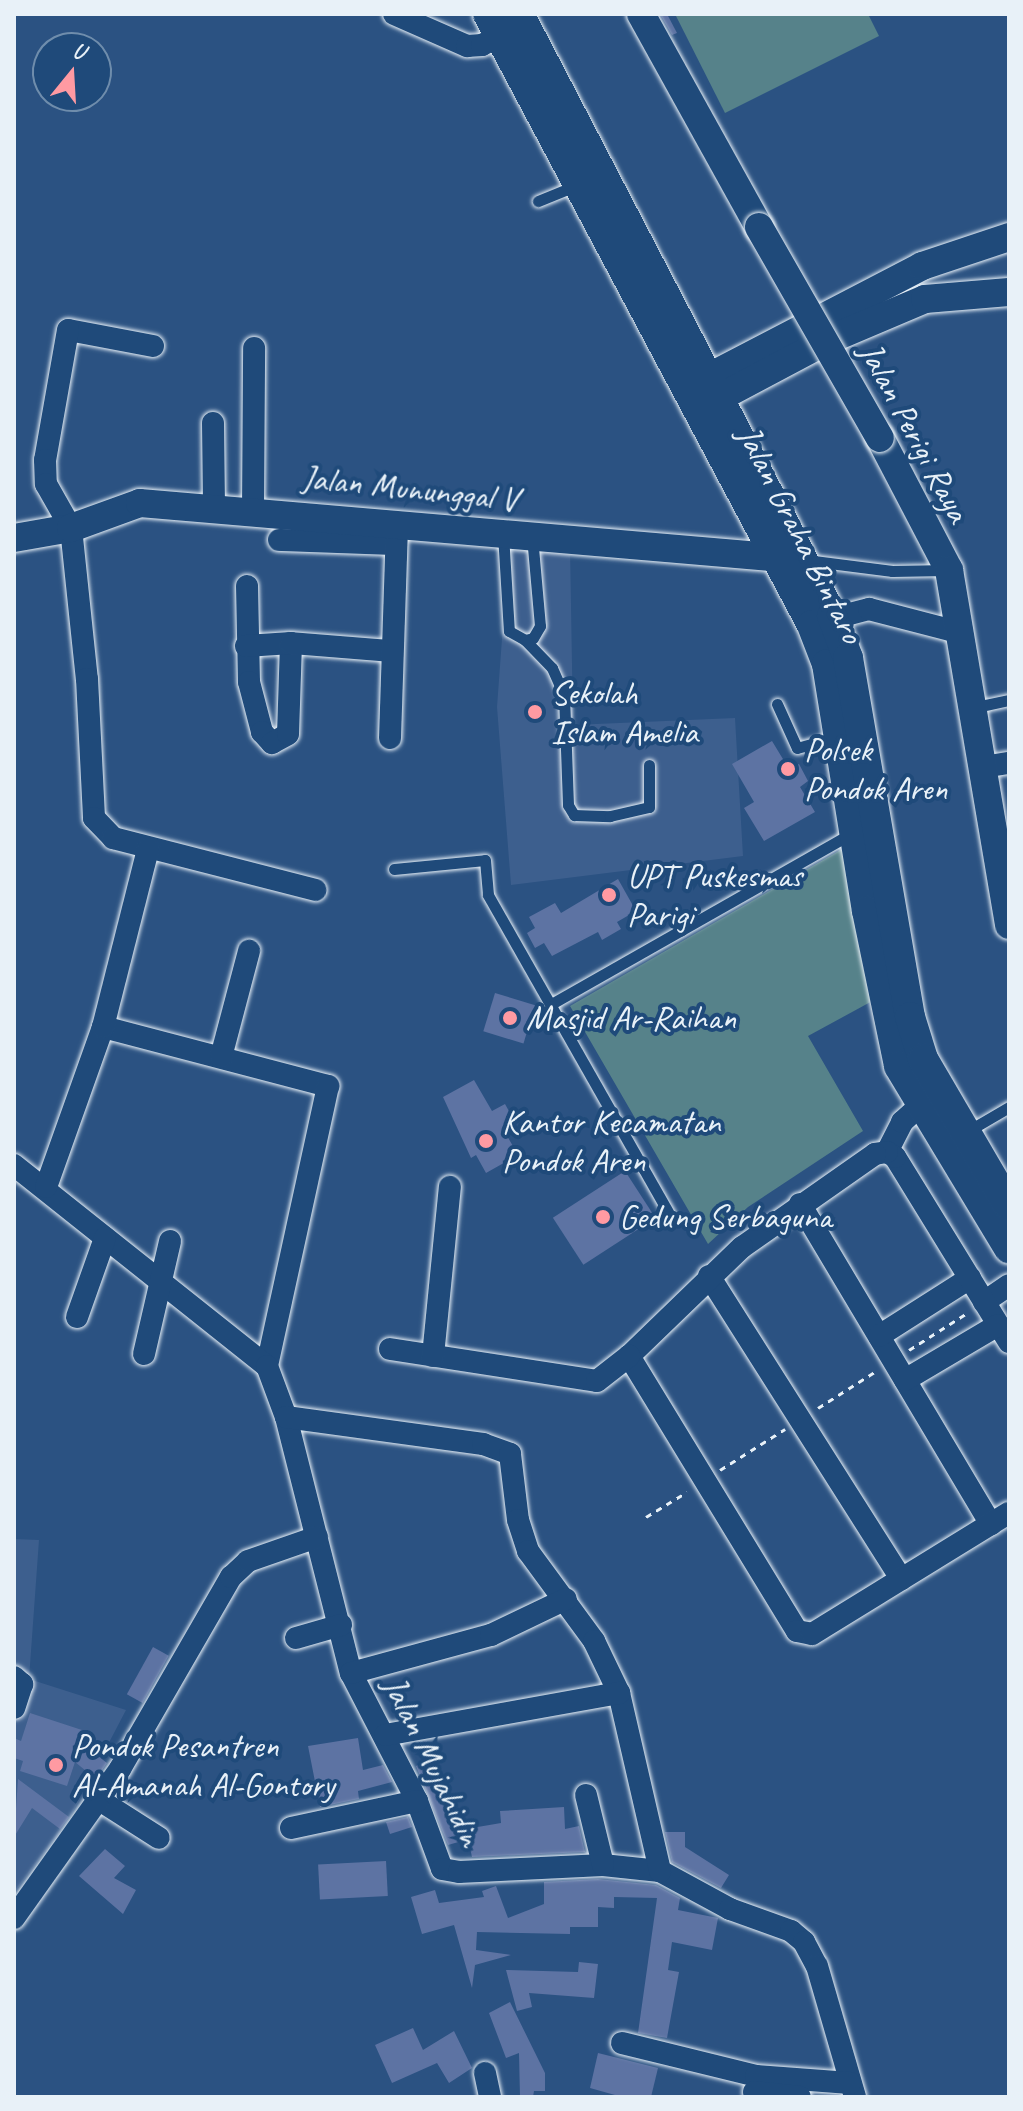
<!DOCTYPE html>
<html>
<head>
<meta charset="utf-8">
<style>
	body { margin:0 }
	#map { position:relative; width:1023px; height:2111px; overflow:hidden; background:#2b5282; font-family:Caveat,sans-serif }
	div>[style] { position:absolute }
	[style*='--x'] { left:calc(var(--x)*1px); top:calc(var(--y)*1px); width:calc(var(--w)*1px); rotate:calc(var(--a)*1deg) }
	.built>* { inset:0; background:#3d5f8e }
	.green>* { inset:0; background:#56828a }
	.building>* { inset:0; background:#5d73a3; transform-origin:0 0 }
	.path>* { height:3px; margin-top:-1.5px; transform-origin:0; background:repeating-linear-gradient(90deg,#e8f1f8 0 6px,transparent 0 12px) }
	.roads { filter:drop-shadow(0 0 2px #e8f1f8) drop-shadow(0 0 2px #e8f1f8) }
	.service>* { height:11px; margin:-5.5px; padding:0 5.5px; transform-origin:5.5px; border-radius:5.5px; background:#1f4a7a }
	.minor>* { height:22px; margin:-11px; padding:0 11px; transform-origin:11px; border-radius:11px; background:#1f4a7a }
	.tertiary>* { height:28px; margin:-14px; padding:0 14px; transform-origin:14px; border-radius:14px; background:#1f4a7a }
	.secondary>* { height:30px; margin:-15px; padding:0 15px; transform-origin:15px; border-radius:15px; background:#1f4a7a }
	.bridges { filter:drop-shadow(0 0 2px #e8f1f8) drop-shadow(0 0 2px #e8f1f8) }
	.tertiary-bridge>* { height:28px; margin:-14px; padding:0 14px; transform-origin:14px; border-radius:14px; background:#1f4a7a }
	.dots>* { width:22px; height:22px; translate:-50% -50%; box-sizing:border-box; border:4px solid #1f4a7a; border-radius:50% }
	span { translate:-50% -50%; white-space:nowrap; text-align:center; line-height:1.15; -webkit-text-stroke:8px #1f4a7a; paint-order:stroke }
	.street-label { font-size:34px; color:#e8f1f8 }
	.poi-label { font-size:34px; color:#e8f1f8 }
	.left { translate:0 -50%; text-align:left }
	.frame { position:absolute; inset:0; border:16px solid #e8f1f8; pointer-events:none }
	.north { position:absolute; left:32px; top:32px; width:80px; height:80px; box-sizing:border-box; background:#1f4a7a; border:2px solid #6f8dac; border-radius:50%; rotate:18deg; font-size:22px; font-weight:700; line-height:32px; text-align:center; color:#e8f1f8 }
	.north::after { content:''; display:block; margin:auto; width:28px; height:36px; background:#ff9aa2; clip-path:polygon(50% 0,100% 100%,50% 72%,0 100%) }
</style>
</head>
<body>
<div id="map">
	<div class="built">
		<div style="clip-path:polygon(509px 543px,570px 545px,573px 725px,735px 718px,743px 856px,511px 885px,497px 707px)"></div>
		<div style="clip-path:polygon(14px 1539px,39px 1540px,29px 1679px,126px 1710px,68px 1821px,14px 1893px)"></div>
	</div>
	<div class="green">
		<div style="clip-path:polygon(675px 14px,868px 14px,879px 36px,725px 113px)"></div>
		<div style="clip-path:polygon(849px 845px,876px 999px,808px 1036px,863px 1131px,748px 1207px,708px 1244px,570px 1006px)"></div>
	</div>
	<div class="building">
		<div style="clip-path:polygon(660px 14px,667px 14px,677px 33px,672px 35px)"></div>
		<div style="clip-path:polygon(772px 741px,789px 769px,799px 764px,808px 781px,800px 787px,815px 812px,764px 841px,744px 808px,754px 802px,732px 764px)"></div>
		<div style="clip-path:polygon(618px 879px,636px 911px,617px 922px,621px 929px,602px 940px,598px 932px,552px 956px,544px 943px,535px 948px,527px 933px,535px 928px,529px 917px,555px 903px,561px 913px)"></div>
		<div style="left:495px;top:993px;width:42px;height:40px;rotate:17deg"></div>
		<div style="clip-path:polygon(474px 1080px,492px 1111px,505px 1104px,514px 1120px,502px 1127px,518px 1155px,486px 1173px,476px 1155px,471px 1158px,443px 1097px)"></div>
		<div style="left:625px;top:1171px;width:56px;height:86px;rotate:57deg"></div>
		<div style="left:153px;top:1647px;width:18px;height:54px;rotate:29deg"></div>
		<div style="clip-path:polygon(30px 1713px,85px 1731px,81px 1743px,107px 1763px,96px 1779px,75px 1762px,67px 1786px,20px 1771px,23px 1761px,14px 1758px,14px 1738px,21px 1741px)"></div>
		<div style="clip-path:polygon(358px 1738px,363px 1770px,383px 1765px,392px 1782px,358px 1791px,359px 1799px,320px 1807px,308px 1746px)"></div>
		<div style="clip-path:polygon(433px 1758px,451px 1801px,462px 1841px,448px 1845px,416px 1766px)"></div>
		<div style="clip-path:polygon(18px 1779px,69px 1817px,60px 1829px,32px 1808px,14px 1837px)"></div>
		<div style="clip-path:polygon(564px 1807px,565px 1829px,579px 1826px,585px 1852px,472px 1857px,466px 1829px,501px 1823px,500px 1811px)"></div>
		<div style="clip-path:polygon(408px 1817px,412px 1827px,390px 1834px,386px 1822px)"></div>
		<div style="clip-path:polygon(665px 1832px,685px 1832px,685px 1847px,729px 1875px,721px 1888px,672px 1862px)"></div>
		<div style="clip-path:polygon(105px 1849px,125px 1866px,114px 1878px,136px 1890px,123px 1914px,79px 1876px)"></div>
		<div style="left:386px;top:1861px;width:35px;height:68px;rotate:87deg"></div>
		<div style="clip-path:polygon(598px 1879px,656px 1885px,680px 1898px,678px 1910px,718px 1918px,712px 1950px,672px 1942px,668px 1970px,679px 1972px,667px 2038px,638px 2033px,657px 1898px,614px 1897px,614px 1908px,598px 1907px,598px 1927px,570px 1927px,570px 1934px,477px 1932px,476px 1950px,511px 1955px,475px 1965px,472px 1988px,454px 1925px,422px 1934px,411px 1897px,435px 1890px,439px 1903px,484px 1897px,482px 1891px,496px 1886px,508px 1918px,544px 1904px,544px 1882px)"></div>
		<div style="clip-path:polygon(579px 1962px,598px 1964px,594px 1998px,529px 1993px,532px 2007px,517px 2011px,506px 1970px,578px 1972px)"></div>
		<div style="clip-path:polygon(510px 2002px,545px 2073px,545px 2091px,534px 2091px,533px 2097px,520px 2097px,519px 2053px,506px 2058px,489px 2013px)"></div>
		<div style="clip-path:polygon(413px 2028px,423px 2050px,454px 2031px,472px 2068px,449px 2083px,437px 2063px,392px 2083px,375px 2045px)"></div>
		<div style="clip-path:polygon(598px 2053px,658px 2068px,651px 2097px,622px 2097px,590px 2088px)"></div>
	</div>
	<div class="path">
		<div style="--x:909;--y:1350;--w:69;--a:-32.5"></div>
		<div style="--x:818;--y:1408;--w:69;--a:-32.5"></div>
		<div style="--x:720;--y:1470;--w:77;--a:-32.2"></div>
		<div style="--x:646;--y:1517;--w:48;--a:-31.4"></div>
	</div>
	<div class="roads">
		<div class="service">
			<div style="--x:538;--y:201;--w:40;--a:-22"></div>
			<div style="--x:503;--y:534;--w:97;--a:86.5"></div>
			<div style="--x:509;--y:631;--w:18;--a:29"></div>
			<div style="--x:525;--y:640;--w:8;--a:-14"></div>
			<div style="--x:533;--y:638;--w:14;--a:-60"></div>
			<div style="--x:540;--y:626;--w:89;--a:-95.1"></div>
			<div style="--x:806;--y:560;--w:87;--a:7.3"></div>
			<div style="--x:892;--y:571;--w:56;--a:-1"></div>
			<div style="--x:525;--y:640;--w:39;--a:46"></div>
			<div style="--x:552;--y:668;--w:30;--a:66"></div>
			<div style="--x:564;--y:695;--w:110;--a:87.9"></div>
			<div style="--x:568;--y:805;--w:12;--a:59"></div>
			<div style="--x:574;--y:815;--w:36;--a:2"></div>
			<div style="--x:610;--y:816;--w:40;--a:-13"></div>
			<div style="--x:649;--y:807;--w:42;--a:-90"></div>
			<div style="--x:777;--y:704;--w:48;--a:65.6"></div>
			<div style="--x:797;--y:748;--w:41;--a:-15.8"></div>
			<div style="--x:976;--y:707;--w:34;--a:-12"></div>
			<div style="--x:394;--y:869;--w:91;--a:-5.6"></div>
			<div style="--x:485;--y:860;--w:35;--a:85"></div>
			<div style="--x:488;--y:895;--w:368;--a:60.4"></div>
			<div style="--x:553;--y:1003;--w:344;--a:-29.6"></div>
			<div style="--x:968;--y:1131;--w:48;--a:-30.3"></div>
		</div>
		<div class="minor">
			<div style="--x:394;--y:14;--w:80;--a:23.7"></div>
			<div style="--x:467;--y:46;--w:15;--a:-4"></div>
			<div style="--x:482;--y:45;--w:19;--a:-28"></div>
			<div style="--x:153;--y:346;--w:86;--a:-169.3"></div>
			<div style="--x:68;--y:330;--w:132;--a:100"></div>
			<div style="--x:45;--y:460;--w:24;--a:88"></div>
			<div style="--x:46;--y:484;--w:51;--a:60.4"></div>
			<div style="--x:71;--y:528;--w:152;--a:84"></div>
			<div style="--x:87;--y:679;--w:139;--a:87.1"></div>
			<div style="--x:94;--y:818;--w:28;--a:46"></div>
			<div style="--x:113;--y:838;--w:209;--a:14.4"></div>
			<div style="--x:213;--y:423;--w:84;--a:89.3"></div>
			<div style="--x:253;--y:509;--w:161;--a:-89.6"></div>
			<div style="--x:279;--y:540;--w:117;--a:2"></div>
			<div style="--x:247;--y:586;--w:96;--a:88.8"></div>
			<div style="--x:249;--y:682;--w:52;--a:75.4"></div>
			<div style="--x:262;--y:732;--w:15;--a:48"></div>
			<div style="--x:272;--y:743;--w:18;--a:-29"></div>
			<div style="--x:288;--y:734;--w:91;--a:-88.1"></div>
			<div style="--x:819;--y:622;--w:52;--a:-14.6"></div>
			<div style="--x:869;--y:609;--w:95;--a:14.6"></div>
			<div style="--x:246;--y:646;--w:45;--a:-3.8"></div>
			<div style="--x:291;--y:643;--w:100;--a:4.6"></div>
			<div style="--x:390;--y:738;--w:214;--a:-88.1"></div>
			<div style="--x:983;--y:767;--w:26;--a:-9"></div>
			<div style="--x:103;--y:1027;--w:233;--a:14.7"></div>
			<div style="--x:328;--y:1086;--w:287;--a:102.3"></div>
			<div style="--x:221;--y:1057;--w:110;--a:-75.2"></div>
			<div style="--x:887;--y:1152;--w:34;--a:-63"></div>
			<div style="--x:902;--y:1122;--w:24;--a:-42"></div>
			<div style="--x:14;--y:1165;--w:323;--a:38.5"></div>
			<div style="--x:267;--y:1366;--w:54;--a:69.6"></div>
			<div style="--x:286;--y:1417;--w:264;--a:75.8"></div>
			<div style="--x:351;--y:1673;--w:144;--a:62.7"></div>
			<div style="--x:417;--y:1801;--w:72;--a:69.8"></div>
			<div style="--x:442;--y:1869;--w:17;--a:10"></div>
			<div style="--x:459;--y:1872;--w:144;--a:-2.8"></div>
			<div style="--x:603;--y:1865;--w:57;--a:6"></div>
			<div style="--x:660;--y:1871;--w:80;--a:28.5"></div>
			<div style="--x:730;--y:1909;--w:65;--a:19.8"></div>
			<div style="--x:791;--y:1931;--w:17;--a:40"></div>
			<div style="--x:804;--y:1942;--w:27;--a:62"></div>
			<div style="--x:817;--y:1966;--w:136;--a:73.8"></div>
			<div style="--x:46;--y:1187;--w:170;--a:-70.4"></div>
			<div style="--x:103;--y:1027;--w:184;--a:-75.8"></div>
			<div style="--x:800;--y:1204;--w:373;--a:59.2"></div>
			<div style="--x:709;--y:1276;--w:359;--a:57.6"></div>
			<div style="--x:984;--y:1302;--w:30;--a:-34"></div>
			<div style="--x:77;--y:1317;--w:84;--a:-70.5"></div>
			<div style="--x:879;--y:1336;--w:108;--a:-32.5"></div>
			<div style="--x:1009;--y:1342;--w:217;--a:-121.6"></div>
			<div style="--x:895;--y:1157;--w:9;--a:-148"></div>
			<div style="--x:887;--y:1152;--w:12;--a:171"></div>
			<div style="--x:875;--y:1154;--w:162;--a:145"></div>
			<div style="--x:742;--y:1247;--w:157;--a:136"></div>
			<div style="--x:629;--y:1356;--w:322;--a:58.6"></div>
			<div style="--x:797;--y:1631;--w:15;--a:11"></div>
			<div style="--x:812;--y:1634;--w:231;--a:-31.6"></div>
			<div style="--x:390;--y:1349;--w:209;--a:8.8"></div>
			<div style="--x:597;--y:1381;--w:41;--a:-38"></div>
			<div style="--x:144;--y:1354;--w:116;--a:-77"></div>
			<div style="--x:433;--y:1356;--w:170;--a:-84.3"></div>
			<div style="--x:905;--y:1380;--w:108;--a:-30.6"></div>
			<div style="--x:286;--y:1417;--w:199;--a:7.8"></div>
			<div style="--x:483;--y:1444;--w:29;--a:20"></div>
			<div style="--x:510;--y:1454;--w:66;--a:83.1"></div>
			<div style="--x:518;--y:1520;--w:33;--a:72"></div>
			<div style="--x:528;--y:1551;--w:112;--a:53.7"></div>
			<div style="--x:594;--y:1641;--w:58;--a:64.3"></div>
			<div style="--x:619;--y:1693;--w:183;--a:77"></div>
			<div style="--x:296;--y:1638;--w:47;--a:-16.1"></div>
			<div style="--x:351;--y:1673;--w:145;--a:-15.2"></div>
			<div style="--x:491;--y:1635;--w:83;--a:-25.6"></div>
			<div style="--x:14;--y:1677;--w:11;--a:41"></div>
			<div style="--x:22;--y:1684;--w:25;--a:108"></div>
			<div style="--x:385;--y:1735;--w:238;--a:-10.2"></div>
			<div style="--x:586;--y:1795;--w:72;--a:76.3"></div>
			<div style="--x:98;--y:1799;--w:72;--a:32.6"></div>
			<div style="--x:291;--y:1828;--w:129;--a:-12.1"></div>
			<div style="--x:14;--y:1918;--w:183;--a:-54.6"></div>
			<div style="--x:120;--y:1769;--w:222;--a:-60"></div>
			<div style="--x:231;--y:1577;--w:23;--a:-43"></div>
			<div style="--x:248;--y:1561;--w:73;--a:-19.2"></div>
			<div style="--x:622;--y:2043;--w:138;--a:13.8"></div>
			<div style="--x:756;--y:2076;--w:94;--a:4.3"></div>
			<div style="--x:485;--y:2073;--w:25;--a:78"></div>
			<div style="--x:754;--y:2092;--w:46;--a:6.2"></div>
		</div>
		<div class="tertiary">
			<div style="--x:641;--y:14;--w:244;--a:61"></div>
			<div style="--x:688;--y:388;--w:264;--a:-27.5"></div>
			<div style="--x:922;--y:266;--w:92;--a:-18.4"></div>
			<div style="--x:700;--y:408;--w:145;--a:-28"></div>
			<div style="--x:828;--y:340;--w:105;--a:-22.9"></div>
			<div style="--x:925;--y:299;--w:84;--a:-4.8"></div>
			<div style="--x:880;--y:438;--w:149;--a:62.4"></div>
			<div style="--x:949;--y:570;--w:360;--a:80.4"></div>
			<div style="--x:14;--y:538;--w:58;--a:-10"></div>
			<div style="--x:71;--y:528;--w:73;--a:-19.9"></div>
			<div style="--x:140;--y:503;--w:657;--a:4.89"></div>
		</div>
		<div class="secondary">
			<div style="--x:488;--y:14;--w:692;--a:62.06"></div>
			<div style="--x:812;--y:625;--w:42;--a:69"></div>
			<div style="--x:827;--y:664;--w:250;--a:80.8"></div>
			<div style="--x:867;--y:911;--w:158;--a:78.3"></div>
			<div style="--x:899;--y:1066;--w:213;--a:58.9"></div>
			<div style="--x:519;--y:14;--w:679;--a:62.53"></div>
			<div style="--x:832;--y:616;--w:45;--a:69.1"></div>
			<div style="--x:848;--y:658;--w:364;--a:80.2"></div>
			<div style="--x:910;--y:1017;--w:44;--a:72.8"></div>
			<div style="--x:923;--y:1059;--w:170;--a:59.7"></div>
		</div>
	</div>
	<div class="bridges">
		<div class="tertiary-bridge">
			<div style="--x:759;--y:227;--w:243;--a:60.2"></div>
		</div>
	</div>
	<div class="dots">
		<div style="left:535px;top:712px;background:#ff9aa2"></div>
		<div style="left:788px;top:769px;background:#ff9aa2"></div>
		<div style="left:609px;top:895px;background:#ff9aa2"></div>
		<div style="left:510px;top:1018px;background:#ff9aa2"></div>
		<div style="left:486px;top:1141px;background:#ff9aa2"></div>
		<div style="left:603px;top:1217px;background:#ff9aa2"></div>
		<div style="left:56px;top:1765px;background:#ff9aa2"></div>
	</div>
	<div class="street-label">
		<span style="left:915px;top:432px;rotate:62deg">Jalan Perigi Raya</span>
		<span style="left:410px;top:488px;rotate:6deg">Jalan Mununggal V</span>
		<span style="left:801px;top:534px;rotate:63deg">Jalan Graha Bintaro</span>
		<span style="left:433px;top:1761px;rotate:64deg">Jalan Mujahidin</span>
	</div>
	<div class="poi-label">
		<span class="left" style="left:551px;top:712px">Sekolah<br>Islam Amelia</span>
		<span class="left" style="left:804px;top:769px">Polsek<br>Pondok Aren</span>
		<span class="left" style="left:627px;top:895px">UPT Puskesmas<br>Parigi</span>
		<span class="left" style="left:526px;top:1018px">Masjid Ar-Raihan</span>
		<span class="left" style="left:502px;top:1141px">Kantor Kecamatan<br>Pondok Aren</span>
		<span class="left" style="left:619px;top:1217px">Gedung Serbaguna</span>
		<span class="left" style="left:72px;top:1765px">Pondok Pesantren<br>Al-Amanah Al-Gontory</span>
	</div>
	<div class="frame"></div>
	<div class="north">U</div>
</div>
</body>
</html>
